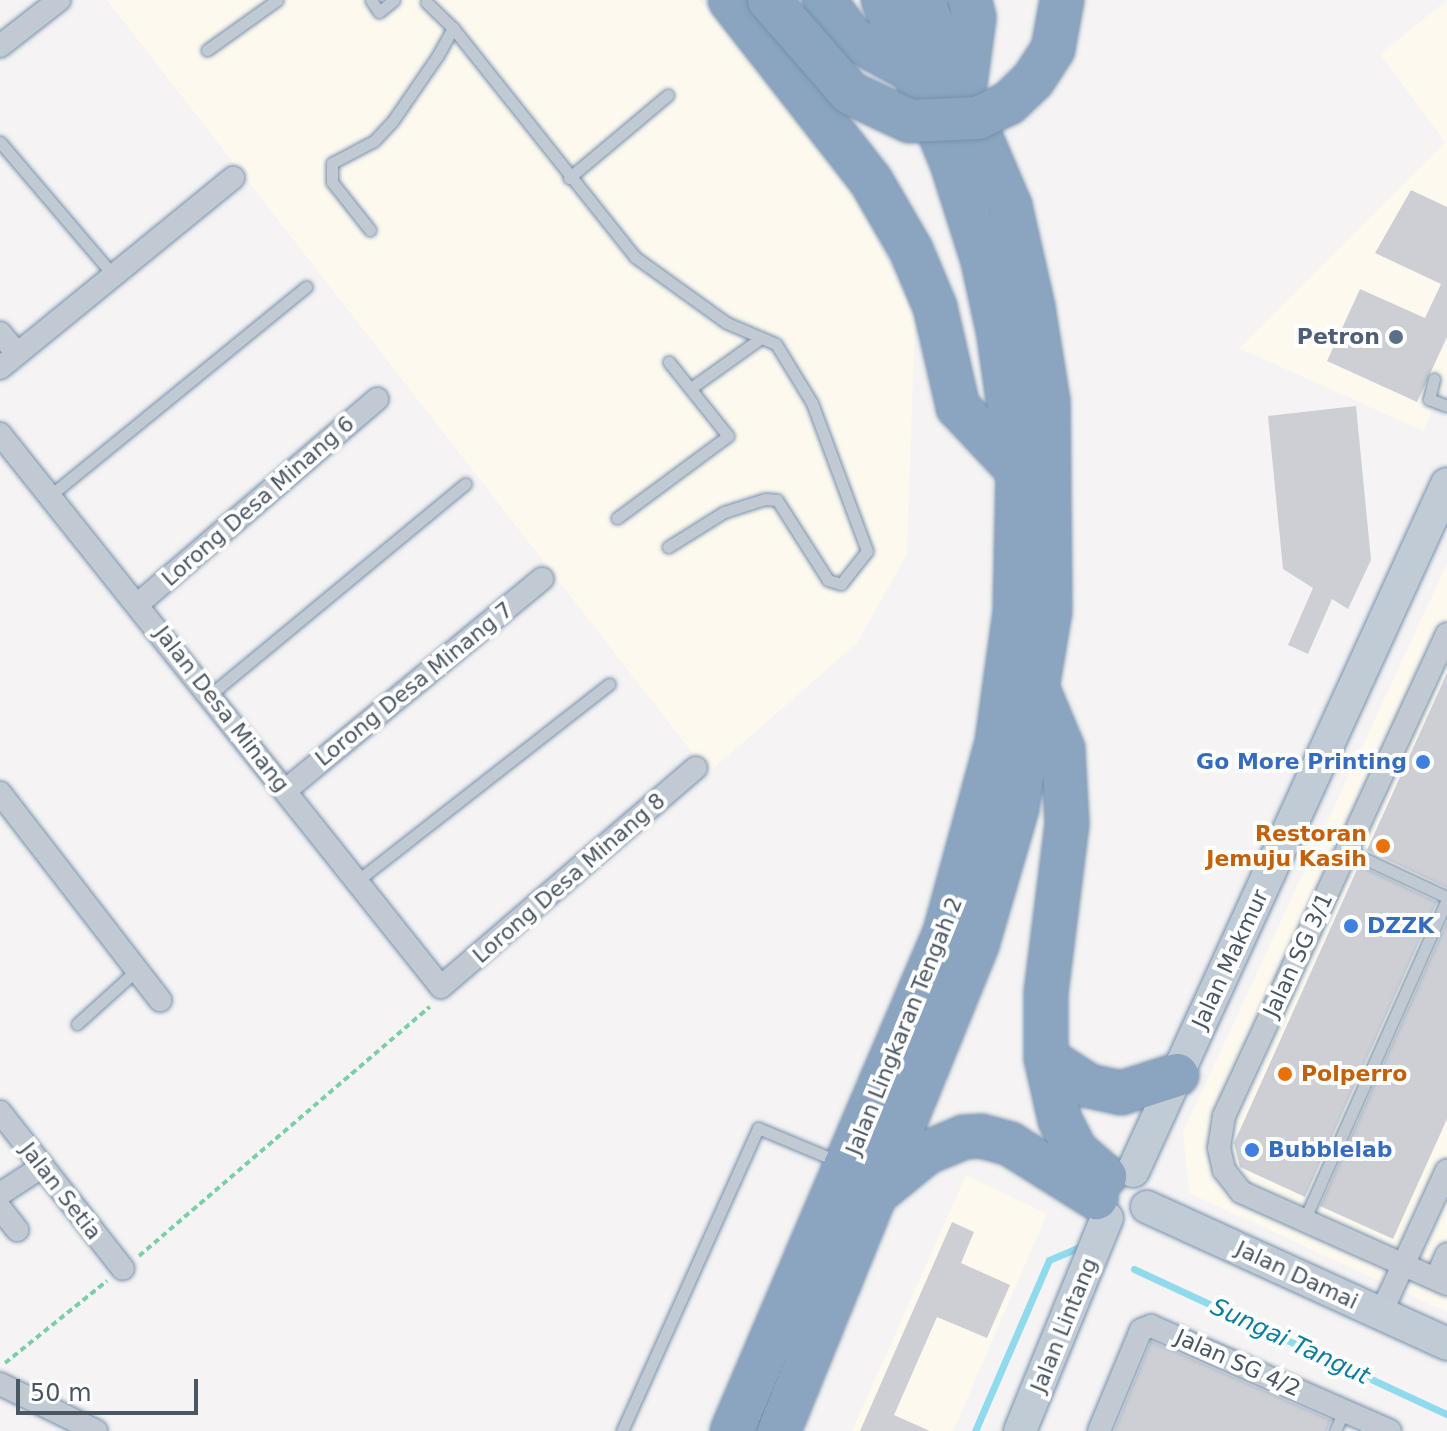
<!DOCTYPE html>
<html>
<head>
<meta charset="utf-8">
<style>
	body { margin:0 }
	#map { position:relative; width:1447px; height:1431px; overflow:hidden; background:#f5f3f3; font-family:"DejaVu Sans",sans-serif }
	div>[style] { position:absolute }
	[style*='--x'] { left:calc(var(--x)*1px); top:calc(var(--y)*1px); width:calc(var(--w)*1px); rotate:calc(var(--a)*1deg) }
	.commercial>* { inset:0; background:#fdf9ef }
	.stream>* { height:7px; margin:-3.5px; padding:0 3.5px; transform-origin:3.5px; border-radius:3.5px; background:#90daee }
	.building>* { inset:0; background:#cdcfd5 }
	.path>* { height:4px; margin-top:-2px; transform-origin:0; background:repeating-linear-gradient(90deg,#7ad0a6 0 6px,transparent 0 10px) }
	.roads { filter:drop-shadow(0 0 2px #7690ad) drop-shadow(0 0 2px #7690ad) }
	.lane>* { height:11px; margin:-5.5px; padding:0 5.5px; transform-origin:5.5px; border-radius:5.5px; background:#c1cad2 }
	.street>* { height:22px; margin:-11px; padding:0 11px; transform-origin:11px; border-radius:11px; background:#c1cad2 }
	.secondary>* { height:32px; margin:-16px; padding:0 16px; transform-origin:16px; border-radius:16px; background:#c1cbd6 }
	.highway>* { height:42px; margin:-21px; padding:0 21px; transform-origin:21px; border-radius:21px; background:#8ba5c1 }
	.bridges { filter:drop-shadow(0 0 2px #7690ad) drop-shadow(0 0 2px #7690ad) }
	.highway-bridge>* { height:42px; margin:-21px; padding:0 21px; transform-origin:21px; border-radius:21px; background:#8ba5c1 }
	.dots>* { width:22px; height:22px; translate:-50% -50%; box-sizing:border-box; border:4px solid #fff; border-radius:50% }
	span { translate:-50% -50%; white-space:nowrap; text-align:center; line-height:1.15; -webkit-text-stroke:8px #fff; paint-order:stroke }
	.service-label { font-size:22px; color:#4e5e75; font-weight:700 }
	.right { translate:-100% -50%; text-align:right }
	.street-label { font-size:22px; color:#4a5661 }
	.shop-label { font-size:22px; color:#366cbe; font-weight:700 }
	.left { translate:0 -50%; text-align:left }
	.food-label { font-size:22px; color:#c56008; font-weight:700 }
	.water-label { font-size:24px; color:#0c7c9b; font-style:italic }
	.scale { position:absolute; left:16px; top:1379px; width:182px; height:36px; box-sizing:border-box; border:4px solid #4a5661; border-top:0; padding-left:10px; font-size:24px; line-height:28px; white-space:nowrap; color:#4a5661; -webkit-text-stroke:6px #fff; paint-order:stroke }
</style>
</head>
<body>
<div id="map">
	<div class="commercial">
		<div style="clip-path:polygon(107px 0,699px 0,839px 168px,915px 316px,907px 554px,857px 643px,708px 773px)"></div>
		<div style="clip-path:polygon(1447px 0,1447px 380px,1423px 431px,1239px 348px,1445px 142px,1380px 54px)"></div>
		<div style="clip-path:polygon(1447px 564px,1447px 1312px,1189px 1193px,1183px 1132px)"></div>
		<div style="clip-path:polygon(966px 1175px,1047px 1214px,953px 1431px,852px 1431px)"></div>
	</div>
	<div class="stream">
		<div style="--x:1134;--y:1269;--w:345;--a:24.9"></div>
		<div style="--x:975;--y:1431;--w:186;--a:-66.6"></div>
		<div style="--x:1049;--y:1260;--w:36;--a:-23"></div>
	</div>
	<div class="building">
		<div style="clip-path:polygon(1411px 190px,1447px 207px,1447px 337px,1417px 402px,1327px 361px,1360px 289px,1425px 318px,1441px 284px,1375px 253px)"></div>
		<div style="clip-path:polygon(1356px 406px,1371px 560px,1348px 609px,1332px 599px,1308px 654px,1288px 645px,1313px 588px,1283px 569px,1268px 416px)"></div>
		<div style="clip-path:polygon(1447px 673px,1447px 888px,1367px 850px)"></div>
		<div style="clip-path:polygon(1359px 865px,1437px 902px,1305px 1197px,1240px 1167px,1234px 1143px)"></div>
		<div style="clip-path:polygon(1447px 921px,1447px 1119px,1393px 1239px,1320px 1206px)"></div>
		<div style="clip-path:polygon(952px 1222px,974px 1232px,961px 1263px,1010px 1285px,987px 1338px,937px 1317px,894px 1415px,930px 1431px,860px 1431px)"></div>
		<div style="clip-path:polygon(1151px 1341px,1331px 1420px,1327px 1431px,1114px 1431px)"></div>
	</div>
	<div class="path">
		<div style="--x:139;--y:1256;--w:383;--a:-40.6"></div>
		<div style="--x:5;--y:1363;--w:131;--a:-38.8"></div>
	</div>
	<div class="roads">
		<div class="lane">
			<div style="--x:371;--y:0;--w:14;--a:56"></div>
			<div style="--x:379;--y:12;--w:19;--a:-39"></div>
			<div style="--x:453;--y:28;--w:293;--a:51.5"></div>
			<div style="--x:635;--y:257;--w:113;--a:35.7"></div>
			<div style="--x:727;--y:323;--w:53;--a:23.2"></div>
			<div style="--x:776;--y:344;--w:69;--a:58.6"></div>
			<div style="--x:812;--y:403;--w:158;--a:69.6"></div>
			<div style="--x:867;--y:551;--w:42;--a:128.2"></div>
			<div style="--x:841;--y:584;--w:14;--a:-163"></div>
			<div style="--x:828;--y:580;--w:95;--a:-122.5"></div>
			<div style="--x:777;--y:500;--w:12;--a:-175"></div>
			<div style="--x:765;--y:499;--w:43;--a:162.4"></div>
			<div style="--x:724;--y:512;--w:66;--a:148"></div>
			<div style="--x:207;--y:50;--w:86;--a:-35.5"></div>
			<div style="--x:0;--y:142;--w:175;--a:49.6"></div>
			<div style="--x:569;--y:178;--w:129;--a:-40"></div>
			<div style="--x:370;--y:230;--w:61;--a:-128.4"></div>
			<div style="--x:332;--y:182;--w:19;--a:-90"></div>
			<div style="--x:332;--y:163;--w:47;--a:-27.6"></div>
			<div style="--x:374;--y:141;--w:26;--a:-47"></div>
			<div style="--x:392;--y:122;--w:81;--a:-55.5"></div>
			<div style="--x:438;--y:55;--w:31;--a:-61"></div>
			<div style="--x:453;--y:28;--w:37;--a:-136"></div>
			<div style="--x:1434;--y:379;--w:21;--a:104"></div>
			<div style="--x:1429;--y:399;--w:19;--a:21"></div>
			<div style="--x:691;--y:388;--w:86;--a:-35.5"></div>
			<div style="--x:52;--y:494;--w:328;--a:-39.2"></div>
			<div style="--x:617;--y:518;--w:138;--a:-36.5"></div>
			<div style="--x:728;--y:436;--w:95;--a:-128.6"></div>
			<div style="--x:211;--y:694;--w:330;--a:-39.6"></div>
			<div style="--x:1346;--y:850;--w:111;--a:25"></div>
			<div style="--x:357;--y:881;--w:320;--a:-38"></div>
			<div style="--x:77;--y:1024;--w:84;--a:-42.1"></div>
			<div style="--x:1303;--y:1223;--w:354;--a:-66"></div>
			<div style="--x:622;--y:1431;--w:332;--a:-65.8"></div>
			<div style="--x:758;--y:1128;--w:86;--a:22.7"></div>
			<div style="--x:1335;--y:1431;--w:22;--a:-66"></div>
		</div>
		<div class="street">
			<div style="--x:0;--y:46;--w:75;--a:-37.9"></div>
			<div style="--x:0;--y:333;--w:26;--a:50"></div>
			<div style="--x:0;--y:368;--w:301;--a:-39.2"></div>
			<div style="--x:0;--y:434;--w:707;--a:51.43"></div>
			<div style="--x:441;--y:987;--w:336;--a:-40.7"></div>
			<div style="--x:138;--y:604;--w:315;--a:-40.6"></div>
			<div style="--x:1447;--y:634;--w:531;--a:114.83"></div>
			<div style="--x:1224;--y:1116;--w:32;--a:99"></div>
			<div style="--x:1219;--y:1148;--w:23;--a:77"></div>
			<div style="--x:1224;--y:1170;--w:28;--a:52"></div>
			<div style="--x:1241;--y:1192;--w:226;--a:24.1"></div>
			<div style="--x:286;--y:790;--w:332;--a:-39.5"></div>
			<div style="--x:0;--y:793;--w:262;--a:52.3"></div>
			<div style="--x:0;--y:1112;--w:199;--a:51.9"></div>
			<div style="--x:0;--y:1194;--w:48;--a:-33"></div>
			<div style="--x:0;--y:1208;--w:28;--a:52"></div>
			<div style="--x:1436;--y:1279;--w:27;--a:-66"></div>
			<div style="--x:1381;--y:1313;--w:157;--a:-65.2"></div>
			<div style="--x:0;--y:1384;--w:107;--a:26.1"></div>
			<div style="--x:1099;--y:1431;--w:109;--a:-67.4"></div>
			<div style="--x:1141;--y:1330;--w:11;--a:-22"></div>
			<div style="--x:1151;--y:1326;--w:261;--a:23.7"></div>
		</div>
		<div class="secondary">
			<div style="--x:1133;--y:1171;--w:755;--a:-65.44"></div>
			<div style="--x:1147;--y:1207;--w:330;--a:24.5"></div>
			<div style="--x:1020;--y:1431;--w:230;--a:-67.8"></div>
		</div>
		<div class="highway">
			<div style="--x:730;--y:0;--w:229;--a:52.1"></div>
			<div style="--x:871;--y:181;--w:80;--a:59.9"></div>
			<div style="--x:911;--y:250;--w:62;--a:67.2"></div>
			<div style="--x:935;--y:307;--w:103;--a:77"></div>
			<div style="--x:958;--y:407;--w:88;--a:46.8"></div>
			<div style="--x:824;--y:0;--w:47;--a:53.6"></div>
			<div style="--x:852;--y:38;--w:75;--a:28.6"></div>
			<div style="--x:964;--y:92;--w:75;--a:-82.3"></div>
			<div style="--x:974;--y:18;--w:18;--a:-103"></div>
			<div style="--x:1040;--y:694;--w:60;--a:67.3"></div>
			<div style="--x:1063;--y:749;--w:75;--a:86.9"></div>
			<div style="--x:1067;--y:824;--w:170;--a:97.1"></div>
			<div style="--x:1046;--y:993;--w:65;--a:90"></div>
			<div style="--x:1046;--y:1058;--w:64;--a:77.3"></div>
			<div style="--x:1060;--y:1120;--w:34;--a:63"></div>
			<div style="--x:1075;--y:1150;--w:40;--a:41"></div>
			<div style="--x:1046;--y:1058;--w:51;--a:33.1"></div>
			<div style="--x:1089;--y:1086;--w:33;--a:12"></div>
			<div style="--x:1121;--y:1093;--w:59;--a:-17.8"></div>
			<div style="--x:882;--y:1189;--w:57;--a:-39.3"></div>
			<div style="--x:926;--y:1153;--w:41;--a:-22.8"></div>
			<div style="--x:964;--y:1137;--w:17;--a:-3"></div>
			<div style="--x:981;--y:1136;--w:30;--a:15"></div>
			<div style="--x:1010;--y:1144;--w:102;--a:32.1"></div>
			<div style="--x:732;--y:1431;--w:543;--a:-66.88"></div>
			<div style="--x:945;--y:932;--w:197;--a:-74.7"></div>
			<div style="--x:997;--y:742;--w:131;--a:-82.1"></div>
			<div style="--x:1015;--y:612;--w:141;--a:-88.8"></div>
			<div style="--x:1018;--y:471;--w:137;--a:-98"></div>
			<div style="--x:999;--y:335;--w:76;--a:-102.2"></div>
			<div style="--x:983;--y:261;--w:103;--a:-107.6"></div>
			<div style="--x:952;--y:163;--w:177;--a:-112.9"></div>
			<div style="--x:779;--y:1431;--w:525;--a:-67.83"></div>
			<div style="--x:977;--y:945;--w:143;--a:-73.7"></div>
			<div style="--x:1017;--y:808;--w:200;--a:-80.5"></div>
			<div style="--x:1050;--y:611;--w:210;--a:-90.5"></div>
			<div style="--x:1048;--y:401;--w:95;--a:-99.1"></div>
			<div style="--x:1033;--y:307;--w:104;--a:-102.8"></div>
			<div style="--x:1010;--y:206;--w:224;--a:-113.1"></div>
		</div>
	</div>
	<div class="bridges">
		<div class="highway-bridge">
			<div style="--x:769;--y:0;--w:123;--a:48.9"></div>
			<div style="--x:850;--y:93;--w:66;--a:25"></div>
			<div style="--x:910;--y:121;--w:68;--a:-2.5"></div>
			<div style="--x:978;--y:118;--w:34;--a:-26"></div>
			<div style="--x:1009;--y:103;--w:33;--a:-44"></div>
			<div style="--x:1033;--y:80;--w:37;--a:-57"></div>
			<div style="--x:1053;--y:49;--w:50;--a:-79.6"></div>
		</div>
	</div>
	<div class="dots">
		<div style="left:1396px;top:337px;background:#5c6f8a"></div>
		<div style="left:1423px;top:762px;background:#3f7fe0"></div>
		<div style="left:1383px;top:846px;background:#e8710a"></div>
		<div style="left:1351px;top:926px;background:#3f7fe0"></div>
		<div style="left:1285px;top:1074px;background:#e8710a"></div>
		<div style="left:1252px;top:1150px;background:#3f7fe0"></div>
	</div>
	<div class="service-label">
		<span class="right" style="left:1380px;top:337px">Petron</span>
	</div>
	<div class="street-label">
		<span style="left:258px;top:501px;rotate:-41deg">Lorong Desa Minang 6</span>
		<span style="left:414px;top:684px;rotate:-39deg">Lorong Desa Minang 7</span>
		<span style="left:222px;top:709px;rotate:52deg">Jalan Desa Minang</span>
		<span style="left:569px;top:878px;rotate:-41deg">Lorong Desa Minang 8</span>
		<span style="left:1298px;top:955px;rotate:-65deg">Jalan SG 3/1</span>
		<span style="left:1230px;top:959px;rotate:-65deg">Jalan Makmur</span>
		<span style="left:904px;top:1026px;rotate:-68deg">Jalan Lingkaran Tengah 2</span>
		<span style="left:61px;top:1191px;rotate:52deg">Jalan Setia</span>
		<span style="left:1297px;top:1275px;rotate:25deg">Jalan Damai</span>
		<span style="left:1064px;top:1325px;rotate:-68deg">Jalan Lintang</span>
		<span style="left:1238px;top:1363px;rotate:24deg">Jalan SG 4/2</span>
	</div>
	<div class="shop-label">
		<span class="right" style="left:1407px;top:762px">Go More Printing</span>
		<span class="left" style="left:1367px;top:926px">DZZK</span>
		<span class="left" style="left:1268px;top:1150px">Bubblelab</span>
	</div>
	<div class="food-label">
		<span class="right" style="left:1367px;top:846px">Restoran<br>Jemuju Kasih</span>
		<span class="left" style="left:1301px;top:1074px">Polperro</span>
	</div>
	<div class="water-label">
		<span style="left:1290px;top:1342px;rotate:25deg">Sungai Tangut</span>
	</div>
	<div class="scale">50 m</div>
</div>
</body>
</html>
